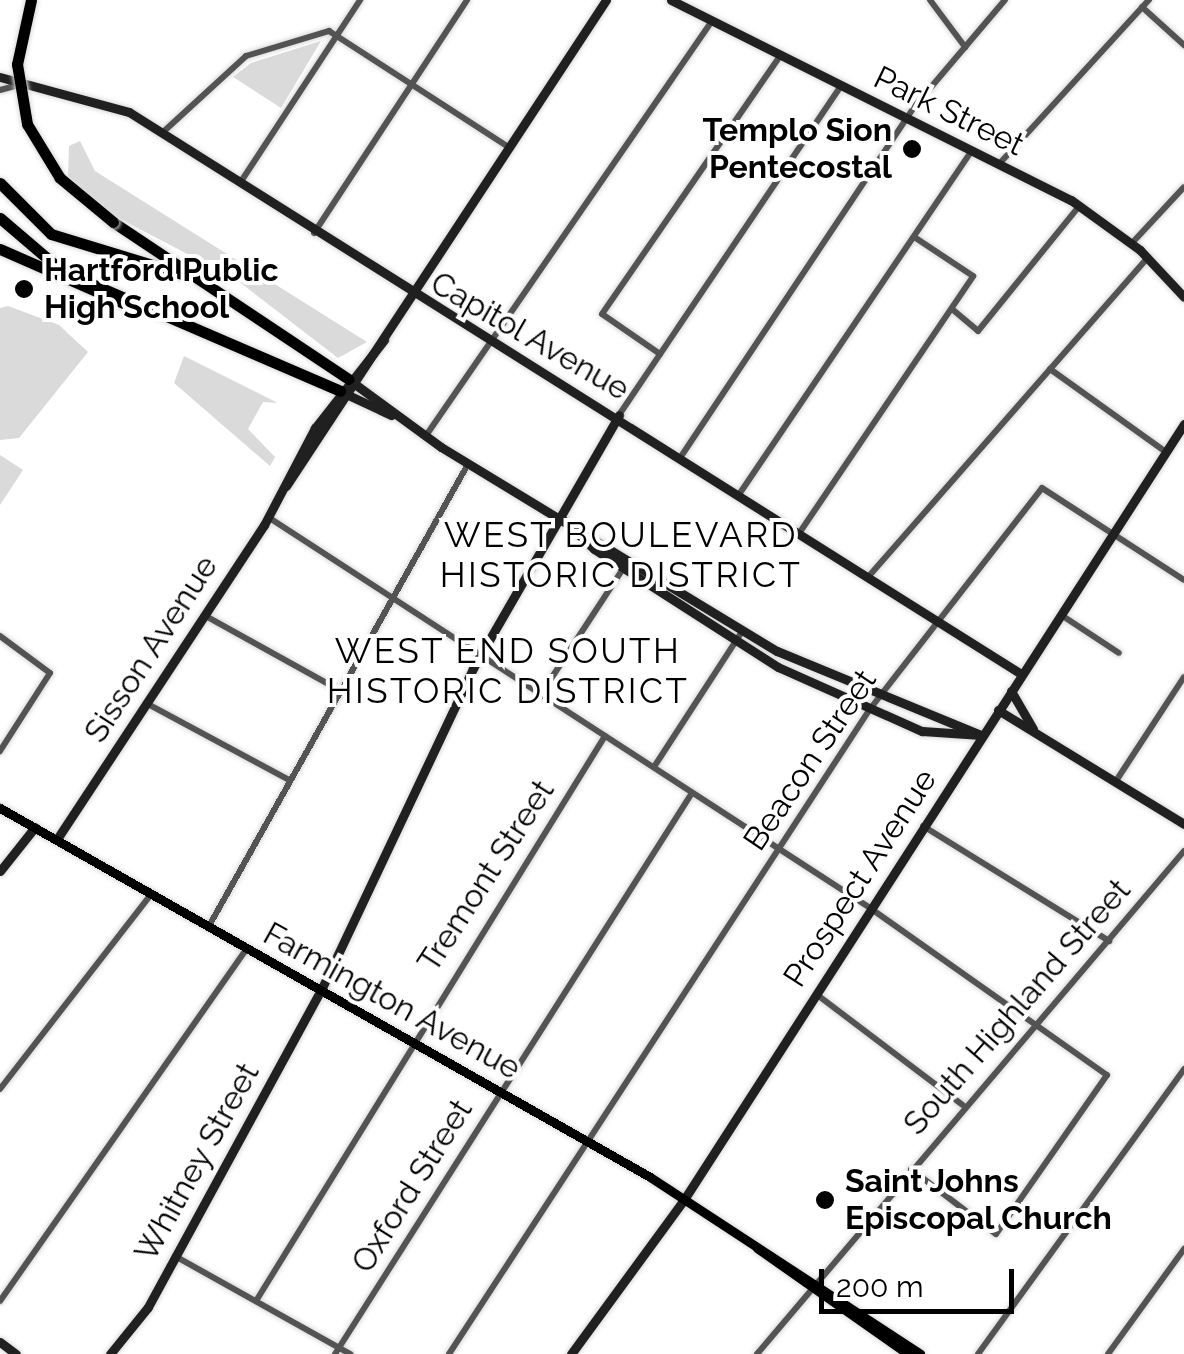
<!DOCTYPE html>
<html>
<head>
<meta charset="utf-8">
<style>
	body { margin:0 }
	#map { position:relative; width:1184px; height:1354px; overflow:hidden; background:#fff; font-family:Raleway,sans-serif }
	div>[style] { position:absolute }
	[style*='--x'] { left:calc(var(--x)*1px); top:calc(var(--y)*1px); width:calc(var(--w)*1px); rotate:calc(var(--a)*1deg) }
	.green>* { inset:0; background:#dadada }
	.roads { filter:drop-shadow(0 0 2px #dbdbdb) drop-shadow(0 0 2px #dbdbdb) }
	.street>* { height:6px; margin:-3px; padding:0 3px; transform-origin:3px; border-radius:3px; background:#535353 }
	.secondary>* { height:9px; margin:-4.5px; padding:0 4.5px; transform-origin:4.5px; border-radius:4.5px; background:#202020 }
	.primary>* { height:9px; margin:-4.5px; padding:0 4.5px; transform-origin:4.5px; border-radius:4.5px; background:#000 }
	.highway>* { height:11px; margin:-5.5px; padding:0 5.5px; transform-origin:5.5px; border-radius:5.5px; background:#000 }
	.bridges { filter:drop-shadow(0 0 2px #dbdbdb) drop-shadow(0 0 2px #dbdbdb) }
	.highway-bridge>* { height:11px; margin:-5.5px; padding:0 5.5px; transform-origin:5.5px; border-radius:5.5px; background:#000 }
	.dots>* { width:28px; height:28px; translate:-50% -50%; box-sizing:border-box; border:5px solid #fff; border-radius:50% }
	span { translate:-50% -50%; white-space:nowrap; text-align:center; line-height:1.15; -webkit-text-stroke:8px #fff; paint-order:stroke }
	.street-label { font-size:32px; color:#000 }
	.poi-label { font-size:32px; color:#000; font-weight:700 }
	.right { translate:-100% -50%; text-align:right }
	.left { translate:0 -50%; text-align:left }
	.neighbourhood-label { font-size:35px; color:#000; letter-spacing:2.5px }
	.scale { position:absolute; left:819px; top:1269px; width:195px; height:45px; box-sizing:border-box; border:5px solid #000; border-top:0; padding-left:12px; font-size:30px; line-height:35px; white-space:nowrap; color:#000; -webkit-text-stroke:8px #fff; paint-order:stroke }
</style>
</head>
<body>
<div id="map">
	<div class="green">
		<div style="clip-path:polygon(321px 41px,281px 108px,233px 77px,251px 63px)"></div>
		<div style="clip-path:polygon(80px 141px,95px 171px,367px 342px,338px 358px,237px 280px,109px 213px,68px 176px,69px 146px)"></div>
		<div style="clip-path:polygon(8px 306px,59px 325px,88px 352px,19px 438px,0 440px,0 308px)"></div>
		<div style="clip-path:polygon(184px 356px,278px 403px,263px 402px,248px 429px,275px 457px,270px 466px,174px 383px)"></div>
		<div style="clip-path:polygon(0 455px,23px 470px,0 505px)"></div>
	</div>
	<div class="roads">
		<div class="street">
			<div style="--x:930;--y:0;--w:59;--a:53.3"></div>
			<div style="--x:1142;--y:7;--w:57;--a:42.1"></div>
			<div style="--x:0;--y:90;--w:24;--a:-15"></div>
			<div style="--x:162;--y:133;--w:114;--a:-42.5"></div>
			<div style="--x:246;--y:56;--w:87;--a:-16.8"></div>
			<div style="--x:329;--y:31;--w:216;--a:32.9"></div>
			<div style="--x:1000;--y:163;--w:221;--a:-47.6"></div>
			<div style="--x:240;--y:183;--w:219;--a:-56.7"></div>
			<div style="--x:314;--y:233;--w:279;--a:-56.7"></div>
			<div style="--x:1132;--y:243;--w:76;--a:-47.1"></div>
			<div style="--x:952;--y:309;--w:34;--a:40"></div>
			<div style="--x:978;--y:331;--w:162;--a:-51"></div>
			<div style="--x:660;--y:354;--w:70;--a:-145.4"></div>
			<div style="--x:602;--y:314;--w:315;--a:-55.4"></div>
			<div style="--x:1050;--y:369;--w:143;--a:35.6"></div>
			<div style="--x:619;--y:415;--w:398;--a:-56"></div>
			<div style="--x:425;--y:437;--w:505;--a:-55.4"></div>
			<div style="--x:682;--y:455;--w:420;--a:-56.3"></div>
			<div style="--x:915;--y:106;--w:139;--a:-49.7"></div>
			<div style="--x:740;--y:493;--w:414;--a:-55.9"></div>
			<div style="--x:268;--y:517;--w:718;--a:33"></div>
			<div style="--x:870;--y:908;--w:290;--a:35.2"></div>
			<div style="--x:1107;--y:1075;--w:194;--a:124.9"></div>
			<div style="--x:996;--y:1234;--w:107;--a:-142.6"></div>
			<div style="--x:800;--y:532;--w:309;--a:-55.9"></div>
			<div style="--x:973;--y:276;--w:71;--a:-146.5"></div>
			<div style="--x:869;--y:576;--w:424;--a:-48.8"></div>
			<div style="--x:204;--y:615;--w:157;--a:29"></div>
			<div style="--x:1061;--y:615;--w:69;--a:33.2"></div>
			<div style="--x:0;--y:636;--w:62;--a:36.5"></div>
			<div style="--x:50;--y:673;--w:93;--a:122.7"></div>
			<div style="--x:541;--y:694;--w:152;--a:-56.8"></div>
			<div style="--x:146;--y:703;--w:162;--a:28.3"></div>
			<div style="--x:654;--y:767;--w:163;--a:-57"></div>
			<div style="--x:1116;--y:781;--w:124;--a:-56.8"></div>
			<div style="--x:923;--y:826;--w:219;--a:31.7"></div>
			<div style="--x:209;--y:926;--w:530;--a:-60.72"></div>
			<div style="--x:816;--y:994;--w:184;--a:37.1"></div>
			<div style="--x:0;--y:1089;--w:247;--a:-52.2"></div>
			<div style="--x:175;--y:1256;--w:201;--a:29.2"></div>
			<div style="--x:0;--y:1301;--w:431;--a:-55"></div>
			<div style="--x:256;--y:1301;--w:664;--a:-58.3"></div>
			<div style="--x:335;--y:1354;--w:665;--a:-57.53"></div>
			<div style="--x:449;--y:1354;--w:770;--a:-56.87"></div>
			<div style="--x:870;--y:709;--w:280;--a:-52.1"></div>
			<div style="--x:1042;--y:488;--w:169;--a:32.9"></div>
			<div style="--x:757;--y:1354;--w:660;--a:-49.67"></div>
			<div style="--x:978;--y:1354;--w:352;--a:-54.1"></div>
			<div style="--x:1108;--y:1354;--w:130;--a:-54.1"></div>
		</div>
		<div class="secondary">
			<div style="--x:671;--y:0;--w:447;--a:26.6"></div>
			<div style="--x:1071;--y:200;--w:85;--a:35.9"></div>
			<div style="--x:1140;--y:250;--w:64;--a:46.9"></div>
			<div style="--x:0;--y:77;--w:134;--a:15.2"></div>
			<div style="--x:129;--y:112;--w:1054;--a:32.21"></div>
			<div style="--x:348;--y:379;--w:115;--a:36.2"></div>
			<div style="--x:441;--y:447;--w:393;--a:31.3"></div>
			<div style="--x:777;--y:651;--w:221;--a:22.4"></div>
			<div style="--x:346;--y:394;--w:50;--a:25"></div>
			<div style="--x:286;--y:486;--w:582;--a:-56.64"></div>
			<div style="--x:561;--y:518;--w:45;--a:43.2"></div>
			<div style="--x:594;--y:549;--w:219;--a:32.7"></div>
			<div style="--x:778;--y:667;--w:158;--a:24"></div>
			<div style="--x:922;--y:731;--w:59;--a:3.9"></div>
			<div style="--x:1011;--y:691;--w:44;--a:59.9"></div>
			<div style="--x:998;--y:710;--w:218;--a:31.5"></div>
			<div style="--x:57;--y:839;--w:376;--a:-56.6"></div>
			<div style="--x:264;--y:525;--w:110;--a:-62.3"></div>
			<div style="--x:315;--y:428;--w:112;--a:-51.9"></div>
			<div style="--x:0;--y:871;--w:56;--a:-51.5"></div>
			<div style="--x:0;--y:1342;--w:20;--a:37"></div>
			<div style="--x:110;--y:1354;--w:60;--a:-51"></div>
			<div style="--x:148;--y:1307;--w:361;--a:-61.4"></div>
			<div style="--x:321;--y:990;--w:356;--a:-64.7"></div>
			<div style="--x:473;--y:668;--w:292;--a:-60"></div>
			<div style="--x:571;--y:1354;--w:193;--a:-53.8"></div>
			<div style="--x:685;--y:1198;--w:921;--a:-57.19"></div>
		</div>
		<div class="primary">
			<div style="--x:0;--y:808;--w:747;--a:29.58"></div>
			<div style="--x:650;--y:1177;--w:323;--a:33.2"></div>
			<div style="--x:757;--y:1248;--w:184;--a:35.1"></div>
		</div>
		<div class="highway">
			<div style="--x:0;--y:183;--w:72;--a:45"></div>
			<div style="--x:51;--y:234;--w:137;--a:17"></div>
			<div style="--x:0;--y:218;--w:82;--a:40.5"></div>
			<div style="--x:62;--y:271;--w:303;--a:23.3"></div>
			<div style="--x:113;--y:222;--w:283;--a:33.7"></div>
			<div style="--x:0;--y:249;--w:142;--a:23.7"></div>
		</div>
	</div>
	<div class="bridges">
		<div class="highway-bridge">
			<div style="--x:31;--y:0;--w:66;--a:102.3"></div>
			<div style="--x:17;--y:64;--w:61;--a:80.5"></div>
			<div style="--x:27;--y:124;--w:63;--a:58.6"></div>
			<div style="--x:60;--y:178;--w:69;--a:39.7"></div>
		</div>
	</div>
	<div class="dots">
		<div style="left:912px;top:149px;background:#000"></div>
		<div style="left:24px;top:289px;background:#000"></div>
		<div style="left:825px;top:1200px;background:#000"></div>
	</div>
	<div class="street-label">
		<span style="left:949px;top:111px;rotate:26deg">Park Street</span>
		<span style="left:530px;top:336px;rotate:30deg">Capitol Avenue</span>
		<span style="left:151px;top:649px;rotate:-57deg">Sisson Avenue</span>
		<span style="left:810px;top:760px;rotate:-56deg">Beacon Street</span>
		<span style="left:486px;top:876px;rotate:-57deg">Tremont Street</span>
		<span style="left:860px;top:878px;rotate:-57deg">Prospect Avenue</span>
		<span style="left:392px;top:1001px;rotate:29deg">Farmington Avenue</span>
		<span style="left:1017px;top:1007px;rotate:-49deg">South Highland Street</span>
		<span style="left:197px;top:1162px;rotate:-61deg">Whitney Street</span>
		<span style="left:412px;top:1186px;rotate:-58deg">Oxford Street</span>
	</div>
	<div class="poi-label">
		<span class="right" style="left:892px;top:149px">Templo Sion<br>Pentecostal</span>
		<span class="left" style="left:44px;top:289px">Hartford Public<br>High School</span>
		<span class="left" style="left:845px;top:1200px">Saint Johns<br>Episcopal Church</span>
	</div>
	<div class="neighbourhood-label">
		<span style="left:621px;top:555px">WEST BOULEVARD<br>HISTORIC DISTRICT</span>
		<span style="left:508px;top:671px">WEST END SOUTH<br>HISTORIC DISTRICT</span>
	</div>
	<div class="scale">200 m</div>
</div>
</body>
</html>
